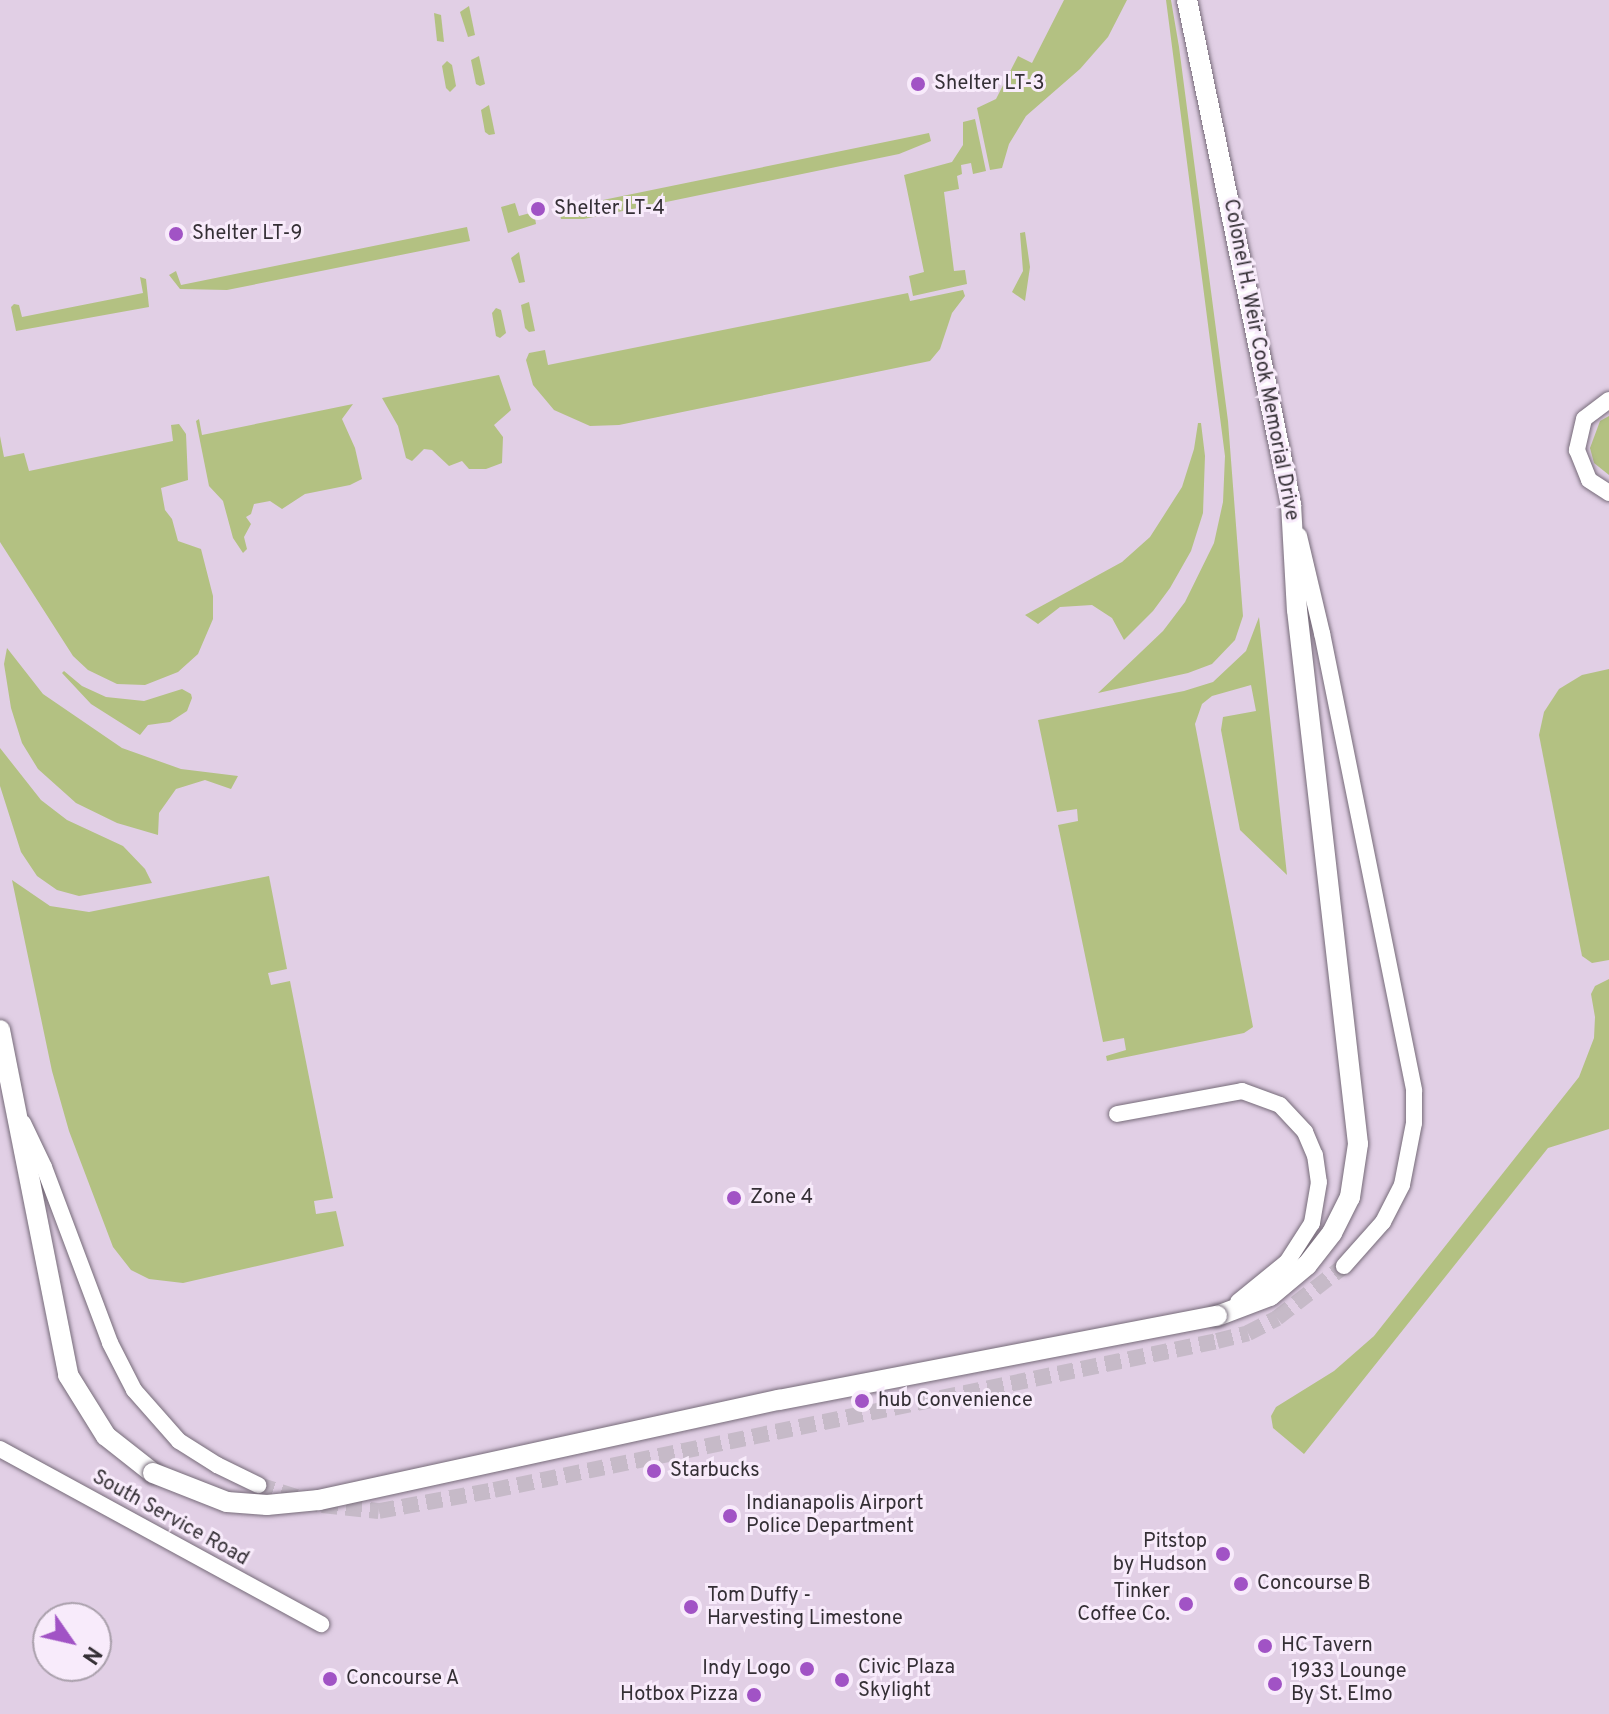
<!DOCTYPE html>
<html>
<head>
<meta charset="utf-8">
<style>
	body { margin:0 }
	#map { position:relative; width:1609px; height:1714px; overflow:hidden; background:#eadded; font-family:Overpass,sans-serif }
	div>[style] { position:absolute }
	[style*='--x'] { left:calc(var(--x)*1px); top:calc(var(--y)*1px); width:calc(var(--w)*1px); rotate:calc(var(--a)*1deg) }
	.built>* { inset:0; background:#e1cfe5 }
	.green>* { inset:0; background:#b3c182 }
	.minor-tunnel>* { height:16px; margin-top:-8px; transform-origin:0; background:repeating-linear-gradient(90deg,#c6bac8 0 16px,transparent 0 24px) }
	.roads { filter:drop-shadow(0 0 2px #766b79) drop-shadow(0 0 2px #766b79) }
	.minor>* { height:16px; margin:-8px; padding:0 8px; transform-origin:8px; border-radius:8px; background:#fff }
	.tertiary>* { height:20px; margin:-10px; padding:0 10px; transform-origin:10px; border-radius:10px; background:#fff }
	.bridges { filter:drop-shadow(0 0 2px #766b79) drop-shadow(0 0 2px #766b79) }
	.tertiary-bridge>* { height:20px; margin:-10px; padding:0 10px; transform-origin:10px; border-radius:10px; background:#fff }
	.dots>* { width:22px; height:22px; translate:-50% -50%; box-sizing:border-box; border:4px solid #f8ebfb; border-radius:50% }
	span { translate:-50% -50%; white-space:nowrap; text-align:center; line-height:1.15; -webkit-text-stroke:6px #f8ebfb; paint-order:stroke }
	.poi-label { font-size:20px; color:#342f35 }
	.left { translate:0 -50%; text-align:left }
	.right { translate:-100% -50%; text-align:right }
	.street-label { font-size:20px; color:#342f35 }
	.north { position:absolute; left:32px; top:1602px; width:80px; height:80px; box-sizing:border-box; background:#f8ebfb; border:2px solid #aaa0ac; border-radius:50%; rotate:124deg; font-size:22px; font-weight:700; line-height:32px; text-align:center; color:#342f35 }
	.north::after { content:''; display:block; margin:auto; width:28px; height:36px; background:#a153c5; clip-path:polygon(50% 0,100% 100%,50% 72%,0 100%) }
</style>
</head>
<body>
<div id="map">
	<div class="built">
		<div style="clip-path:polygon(evenodd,0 0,1609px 0,1609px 1714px,0 1714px,0 0,48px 1618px,96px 1618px,96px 1666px,48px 1666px,48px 1618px)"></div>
	</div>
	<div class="green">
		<div style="clip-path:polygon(1064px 0,1127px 0,1108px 37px,1080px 69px,1026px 116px,1009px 144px,1002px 168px,990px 170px,977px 108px,996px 99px,1018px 56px,1032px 63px)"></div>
		<div style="clip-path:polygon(1166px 0,1171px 0,1179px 47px,1228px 421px,1243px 616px,1235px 640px,1212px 664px,1188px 673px,1098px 693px,1163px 631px,1185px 602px,1214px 543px,1223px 502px,1225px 456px)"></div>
		<div style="clip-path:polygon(469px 6px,475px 35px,468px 37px,460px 12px)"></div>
		<div style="clip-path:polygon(434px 13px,441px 15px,444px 42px,437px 41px)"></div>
		<div style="clip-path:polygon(479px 56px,485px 84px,480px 86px,476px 84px,471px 60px)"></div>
		<div style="clip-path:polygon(447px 61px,452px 65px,456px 86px,450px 92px,446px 88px,442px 66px)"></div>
		<div style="clip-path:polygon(489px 105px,495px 134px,489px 135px,485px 132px,481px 110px)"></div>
		<div style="clip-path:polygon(975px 119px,986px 171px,973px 174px,971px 163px,961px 165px,962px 174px,957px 176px,959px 189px,944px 192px,954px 271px,965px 270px,967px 284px,913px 296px,909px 276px,924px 272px,904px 175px,952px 162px,963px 145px,963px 122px)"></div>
		<div style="clip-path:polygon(929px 133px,931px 141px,899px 154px,584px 219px,561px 219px,559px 209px)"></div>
		<div style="clip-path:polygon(515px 203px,519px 216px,534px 212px,536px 224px,508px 233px,501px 207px)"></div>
		<div style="clip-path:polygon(467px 227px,470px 241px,227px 290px,180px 289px,169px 275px,176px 271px,181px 285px)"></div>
		<div style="clip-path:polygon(1025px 232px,1030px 267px,1025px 301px,1012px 292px,1023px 271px,1020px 233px)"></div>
		<div style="clip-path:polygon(519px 252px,525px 282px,519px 283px,511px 258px)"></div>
		<div style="clip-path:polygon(140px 277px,146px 279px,149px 307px,16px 331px,11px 307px,14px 304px,19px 305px,22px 317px,143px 293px)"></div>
		<div style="clip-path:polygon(963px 290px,965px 296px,952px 313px,940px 349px,930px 361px,619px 425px,590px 426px,554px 410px,533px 385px,526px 360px,529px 353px,545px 350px,548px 365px,908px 293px,910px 301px)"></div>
		<div style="clip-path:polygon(529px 302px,535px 331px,529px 332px,525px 328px,521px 305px)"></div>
		<div style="clip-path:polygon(496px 308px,501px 310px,506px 333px,500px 338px,496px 336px,492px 313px)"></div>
		<div style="clip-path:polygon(499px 375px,511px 410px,494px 425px,503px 437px,502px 463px,486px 469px,469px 469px,462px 461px,449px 466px,432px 450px,424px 449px,412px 461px,406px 458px,398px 426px,382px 398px)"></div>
		<div style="clip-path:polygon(353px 404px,342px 419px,355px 448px,362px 479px,350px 485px,305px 494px,282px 509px,270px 501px,254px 504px,251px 514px,246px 517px,251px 524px,244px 537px,247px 549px,243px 553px,233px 538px,223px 501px,209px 486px,196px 421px,199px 419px,202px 435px)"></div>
		<div style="clip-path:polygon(1609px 416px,1609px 475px,1594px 463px,1590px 448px,1600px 421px)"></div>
		<div style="clip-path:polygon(1198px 423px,1201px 423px,1205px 456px,1203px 513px,1191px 551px,1170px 588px,1153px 611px,1124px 640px,1112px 618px,1092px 605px,1060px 607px,1038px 624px,1025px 615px,1122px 562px,1150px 537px,1182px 487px,1194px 449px)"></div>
		<div style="clip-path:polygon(179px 424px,186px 434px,188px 480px,161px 488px,165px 510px,172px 519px,178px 541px,201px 549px,213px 596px,213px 619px,198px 654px,178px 672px,145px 685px,117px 684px,88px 670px,73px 656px,0 542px,0 436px,4px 457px,24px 453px,29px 471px,173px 441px,171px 425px)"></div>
		<div style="clip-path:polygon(1259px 617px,1287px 875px,1240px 830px,1221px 730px,1223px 717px,1256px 711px,1251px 685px,1212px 696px,1202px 704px,1195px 724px,1253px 1027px,1244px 1033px,1107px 1061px,1106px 1056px,1126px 1050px,1124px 1038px,1103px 1042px,1058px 825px,1078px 821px,1077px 809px,1057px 812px,1038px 720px,1184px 691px,1213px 682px,1246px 651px)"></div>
		<div style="clip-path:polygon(7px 648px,43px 694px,122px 748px,181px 769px,238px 776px,231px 789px,205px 780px,176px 789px,159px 813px,158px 835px,117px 823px,76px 803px,38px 769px,22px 743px,11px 708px,4px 664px)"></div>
		<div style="clip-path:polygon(1609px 669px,1609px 960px,1592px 963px,1582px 956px,1539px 735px,1544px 712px,1559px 689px,1582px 675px)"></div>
		<div style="clip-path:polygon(64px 671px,82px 686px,106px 697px,144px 701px,182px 689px,191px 694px,192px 698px,187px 711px,170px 722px,148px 725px,140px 735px,91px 704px,62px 673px)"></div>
		<div style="clip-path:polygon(0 748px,41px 800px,67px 820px,123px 846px,145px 869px,152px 883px,79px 896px,57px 890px,37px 876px,21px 852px,0 786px)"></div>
		<div style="clip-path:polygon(269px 876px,287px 969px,268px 973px,271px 985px,290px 981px,333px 1198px,314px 1201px,316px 1214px,336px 1211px,344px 1246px,183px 1283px,149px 1279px,131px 1270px,113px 1247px,69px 1131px,52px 1071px,12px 880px,50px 906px,89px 912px)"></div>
		<div style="clip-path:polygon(1609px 979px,1609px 1129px,1548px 1148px,1304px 1454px,1273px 1428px,1271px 1416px,1276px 1407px,1334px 1371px,1374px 1336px,1579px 1077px,1594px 1038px,1595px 1017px,1591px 994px,1595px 986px)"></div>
	</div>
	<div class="minor-tunnel">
		<div style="--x:258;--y:1485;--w:67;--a:17.4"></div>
		<div style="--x:322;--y:1505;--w:57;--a:6"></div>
		<div style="--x:379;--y:1511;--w:117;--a:-10.3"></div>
		<div style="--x:494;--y:1490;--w:738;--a:-11.64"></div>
		<div style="--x:1217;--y:1341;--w:32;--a:-14"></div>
		<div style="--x:1248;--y:1333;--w:33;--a:-27"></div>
		<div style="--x:1277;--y:1318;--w:85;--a:-37.8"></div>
	</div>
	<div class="roads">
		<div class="minor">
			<div style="--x:1609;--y:400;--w:31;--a:143"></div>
			<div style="--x:1584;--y:419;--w:32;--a:103"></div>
			<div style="--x:1577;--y:450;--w:32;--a:68"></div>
			<div style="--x:1589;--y:480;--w:24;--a:33"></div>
			<div style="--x:1299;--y:536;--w:100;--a:76.7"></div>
			<div style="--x:1322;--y:633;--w:467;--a:78.6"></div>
			<div style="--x:1414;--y:1091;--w:32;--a:90"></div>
			<div style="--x:1414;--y:1123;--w:63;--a:101"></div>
			<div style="--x:1402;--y:1185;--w:42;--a:117.2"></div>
			<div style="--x:1383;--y:1222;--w:59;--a:131.6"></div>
			<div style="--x:1117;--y:1114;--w:127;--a:-10.4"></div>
			<div style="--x:1242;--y:1091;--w:40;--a:20.2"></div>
			<div style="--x:1280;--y:1105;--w:37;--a:47"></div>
			<div style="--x:1305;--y:1132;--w:25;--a:67"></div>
			<div style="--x:1315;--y:1155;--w:27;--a:82"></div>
			<div style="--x:1319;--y:1182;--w:42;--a:99.7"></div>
			<div style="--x:1312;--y:1223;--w:46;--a:122.7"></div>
			<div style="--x:1287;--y:1262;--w:63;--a:140.8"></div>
			<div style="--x:23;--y:1123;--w:49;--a:64.5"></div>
			<div style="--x:44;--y:1167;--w:188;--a:69.4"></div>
			<div style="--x:110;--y:1343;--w:53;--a:62.9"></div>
			<div style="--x:134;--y:1390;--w:68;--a:48.6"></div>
			<div style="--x:179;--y:1441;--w:45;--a:32.3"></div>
			<div style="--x:217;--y:1465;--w:46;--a:26"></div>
			<div style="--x:0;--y:1449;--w:366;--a:28.6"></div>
		</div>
		<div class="tertiary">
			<div style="--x:1187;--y:0;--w:515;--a:78.34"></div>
			<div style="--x:1291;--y:504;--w:106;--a:86.8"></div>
			<div style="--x:1297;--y:610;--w:537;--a:83.48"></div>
			<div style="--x:1358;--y:1144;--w:54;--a:98.6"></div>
			<div style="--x:1350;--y:1197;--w:40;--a:116.6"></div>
			<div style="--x:1332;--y:1233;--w:41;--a:128"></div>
			<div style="--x:1307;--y:1265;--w:48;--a:140"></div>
			<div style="--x:1270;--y:1296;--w:57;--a:159.3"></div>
			<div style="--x:0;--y:1030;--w:352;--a:78.8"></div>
			<div style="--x:68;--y:1375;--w:72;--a:58.1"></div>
			<div style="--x:106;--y:1436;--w:60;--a:38.2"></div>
		</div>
	</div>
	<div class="bridges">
		<div class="tertiary-bridge">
			<div style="--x:153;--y:1473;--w:79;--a:21.4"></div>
			<div style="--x:227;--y:1502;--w:40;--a:4.3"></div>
			<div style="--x:267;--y:1505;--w:52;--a:-5.5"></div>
			<div style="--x:319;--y:1500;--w:471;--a:-12.3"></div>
			<div style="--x:779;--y:1400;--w:446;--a:-10.9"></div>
		</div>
	</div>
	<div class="dots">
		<div style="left:918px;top:84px;background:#a153c5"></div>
		<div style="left:538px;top:209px;background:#a153c5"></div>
		<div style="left:176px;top:234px;background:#a153c5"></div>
		<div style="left:734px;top:1198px;background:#a153c5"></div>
		<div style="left:862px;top:1401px;background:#a153c5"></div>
		<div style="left:654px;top:1471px;background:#a153c5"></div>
		<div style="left:730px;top:1516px;background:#a153c5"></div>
		<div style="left:1223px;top:1554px;background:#a153c5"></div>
		<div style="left:1241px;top:1584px;background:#a153c5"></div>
		<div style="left:1186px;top:1604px;background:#a153c5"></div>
		<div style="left:691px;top:1607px;background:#a153c5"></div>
		<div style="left:1265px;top:1646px;background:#a153c5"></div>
		<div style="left:807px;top:1669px;background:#a153c5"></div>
		<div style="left:330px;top:1679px;background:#a153c5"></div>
		<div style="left:842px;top:1680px;background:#a153c5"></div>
		<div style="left:1275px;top:1684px;background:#a153c5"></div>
		<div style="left:754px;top:1695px;background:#a153c5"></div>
	</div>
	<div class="poi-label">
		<span class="left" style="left:934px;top:84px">Shelter LT-3</span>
		<span class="left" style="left:554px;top:209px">Shelter LT-4</span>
		<span class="left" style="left:192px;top:234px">Shelter LT-9</span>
		<span class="left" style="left:750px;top:1198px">Zone 4</span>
		<span class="left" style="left:878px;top:1401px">hub Convenience</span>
		<span class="left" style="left:670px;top:1471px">Starbucks</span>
		<span class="left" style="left:746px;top:1516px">Indianapolis Airport<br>Police Department</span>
		<span class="right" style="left:1207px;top:1554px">Pitstop<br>by Hudson</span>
		<span class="left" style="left:1257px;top:1584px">Concourse B</span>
		<span class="right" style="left:1170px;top:1604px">Tinker<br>Coffee Co.</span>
		<span class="left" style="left:707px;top:1608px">Tom Duffy -<br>Harvesting Limestone</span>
		<span class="left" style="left:1281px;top:1646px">HC Tavern</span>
		<span class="left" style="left:858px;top:1680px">Civic Plaza<br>Skylight</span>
		<span class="right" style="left:791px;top:1669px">Indy Logo</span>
		<span class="left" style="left:1291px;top:1684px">1933 Lounge<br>By St. Elmo</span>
		<span class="left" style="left:346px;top:1679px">Concourse A</span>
		<span class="right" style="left:738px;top:1695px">Hotbox Pizza</span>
	</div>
	<div class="street-label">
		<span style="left:1260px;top:360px;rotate:79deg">Colonel H. Weir Cook Memorial Drive</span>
		<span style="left:170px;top:1519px;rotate:29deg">South Service Road</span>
	</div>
	<div class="north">N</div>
</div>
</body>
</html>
